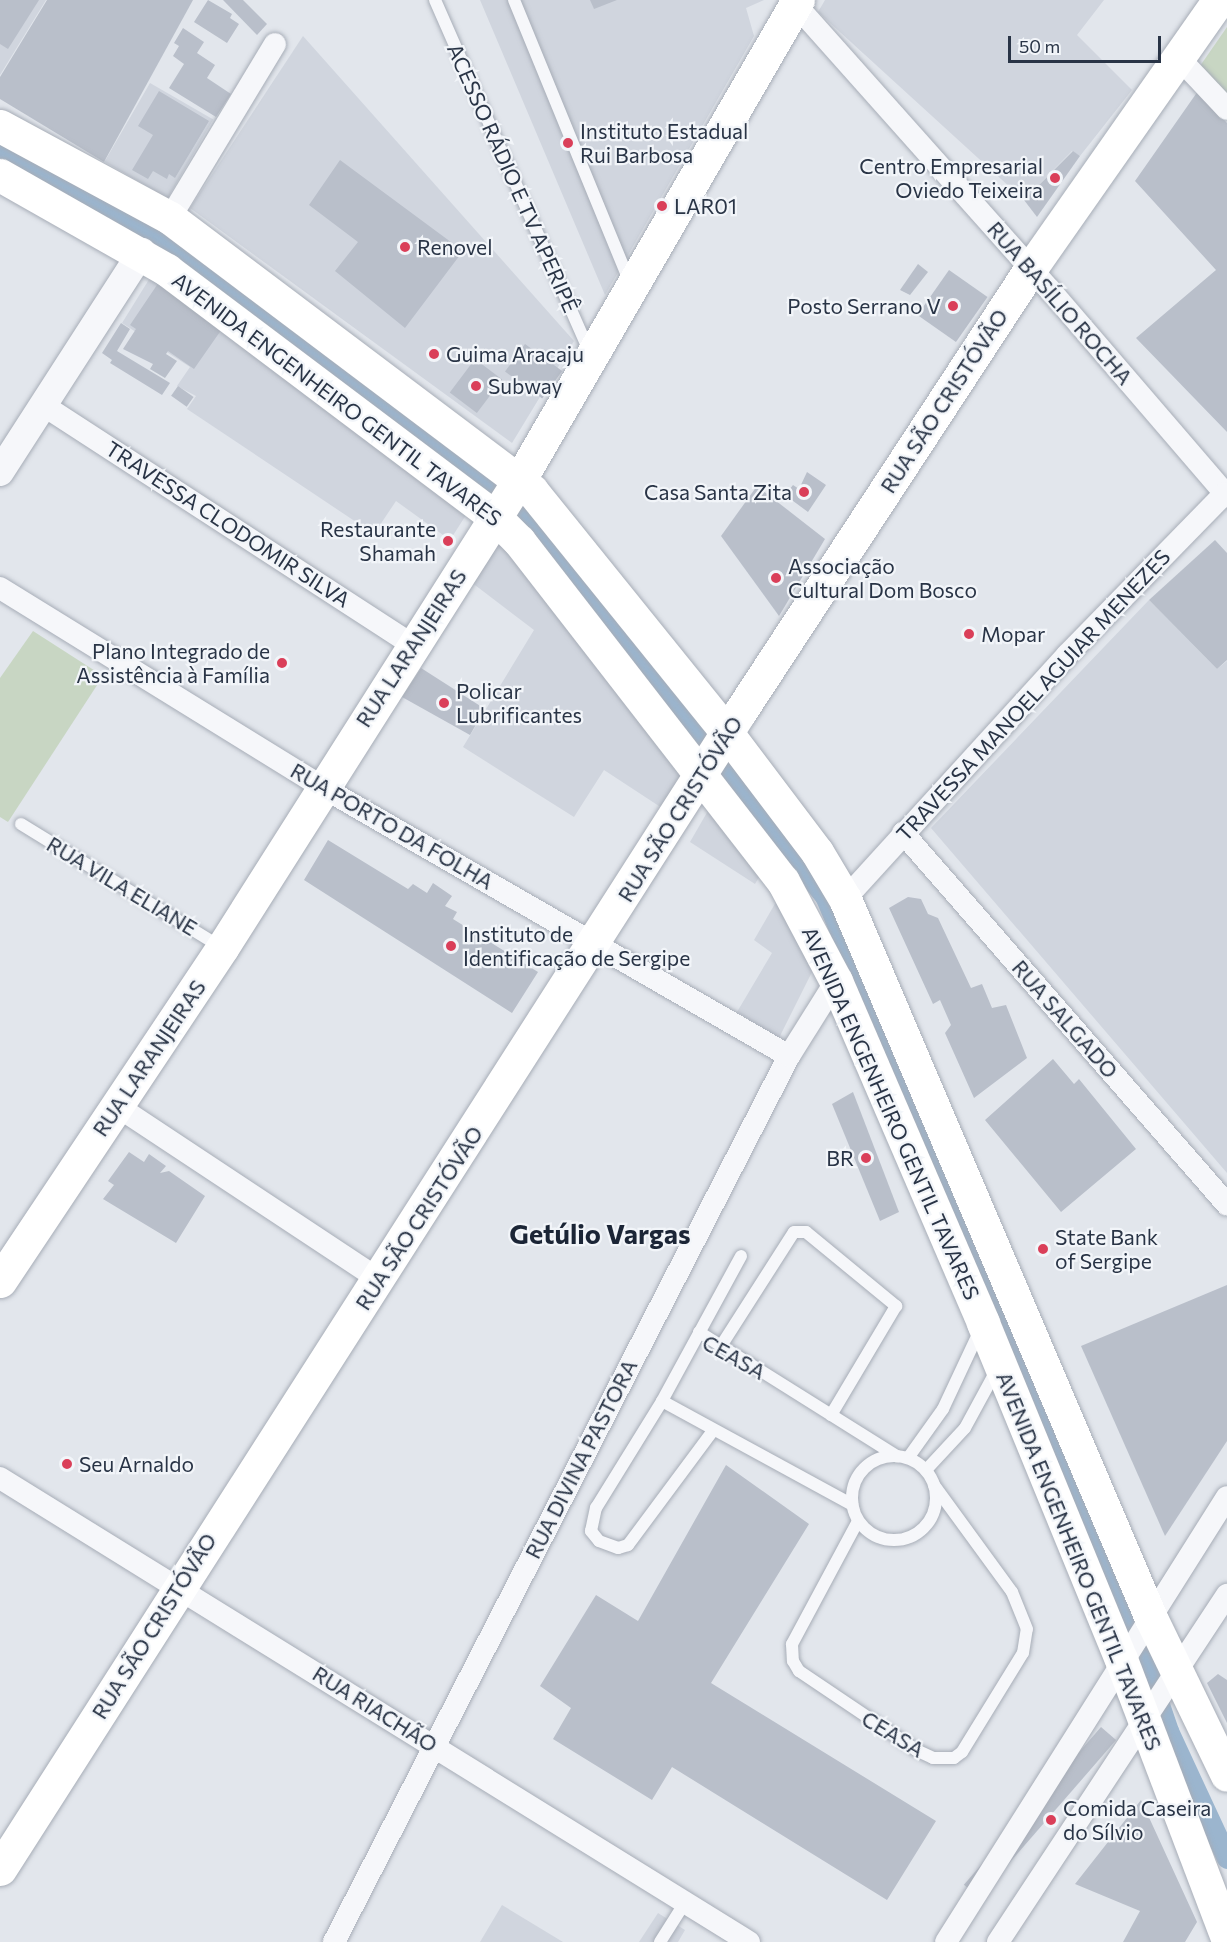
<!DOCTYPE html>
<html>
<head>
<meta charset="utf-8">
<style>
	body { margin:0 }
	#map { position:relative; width:1227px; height:1942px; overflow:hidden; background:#e2e6ec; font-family:Commissioner,sans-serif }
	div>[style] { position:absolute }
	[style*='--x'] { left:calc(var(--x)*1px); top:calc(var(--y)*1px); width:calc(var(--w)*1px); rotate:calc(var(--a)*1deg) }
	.built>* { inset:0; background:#d0d5de; transform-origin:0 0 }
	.green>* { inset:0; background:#c8d6c3 }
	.canal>* { height:21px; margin:-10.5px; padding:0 10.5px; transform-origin:10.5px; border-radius:10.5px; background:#9bb5ce }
	.building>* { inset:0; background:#b9bfca; transform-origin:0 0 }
	.roads { filter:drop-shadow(0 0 2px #a7adb7) drop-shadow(0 0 2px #a7adb7) }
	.service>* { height:12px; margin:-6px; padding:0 6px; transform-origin:6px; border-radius:6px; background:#f6f7fa }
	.service>.ring { margin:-6px; padding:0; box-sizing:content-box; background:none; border:12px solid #f6f7fa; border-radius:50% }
	.minor>* { height:22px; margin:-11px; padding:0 11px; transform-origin:11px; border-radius:11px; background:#f6f7fa }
	.tertiary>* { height:28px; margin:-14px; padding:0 14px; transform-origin:14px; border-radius:14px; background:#f6f7fa }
	.secondary>* { height:33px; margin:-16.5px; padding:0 16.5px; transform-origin:16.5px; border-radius:16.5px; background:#fff }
	.dots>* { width:16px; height:16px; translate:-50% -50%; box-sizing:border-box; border:3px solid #f2f5f9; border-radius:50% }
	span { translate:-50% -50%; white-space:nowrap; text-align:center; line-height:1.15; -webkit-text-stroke:4.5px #f2f5f9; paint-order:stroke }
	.poi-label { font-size:21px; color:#293446 }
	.left { translate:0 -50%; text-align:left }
	.right { translate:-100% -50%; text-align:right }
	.street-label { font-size:21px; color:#293446 }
	.district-label { font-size:27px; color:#1b2536; font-weight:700 }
	.scale { position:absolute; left:1008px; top:36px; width:153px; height:27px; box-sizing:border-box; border:3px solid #293446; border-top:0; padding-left:8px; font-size:18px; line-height:21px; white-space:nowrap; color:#293446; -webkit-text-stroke:4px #f2f5f9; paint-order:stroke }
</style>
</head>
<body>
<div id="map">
	<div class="built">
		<div style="clip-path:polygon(0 0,46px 0,0 75px)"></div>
		<div style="clip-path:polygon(480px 0,764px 0,746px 8px,754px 36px,605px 295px)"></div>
		<div style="clip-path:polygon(825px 0,1104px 0,1077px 35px,1132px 90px,1080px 156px,1072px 151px,1024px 200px,818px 12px)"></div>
		<div style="clip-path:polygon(303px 36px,574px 341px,512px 443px,190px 208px)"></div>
		<div style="left:150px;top:83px;width:73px;height:91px;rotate:30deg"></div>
		<div style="clip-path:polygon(153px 273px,468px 512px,450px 540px,396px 501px,374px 534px,187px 409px,196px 396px,177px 386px,190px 367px,122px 323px)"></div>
		<div style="clip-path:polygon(499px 542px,683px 775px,662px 808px,604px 770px,574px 817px,463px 747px,534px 630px,471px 582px)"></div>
		<div style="clip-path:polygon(1149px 600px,1217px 669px,1227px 661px,1227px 1173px,931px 828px)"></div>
		<div style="clip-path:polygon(709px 809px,762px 872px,755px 884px,690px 842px)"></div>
		<div style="clip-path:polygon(780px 895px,816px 964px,779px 1038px,737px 1012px,772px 953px,754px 940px)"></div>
		<div style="clip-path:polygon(502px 1905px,563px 1942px,480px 1942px)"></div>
		<div style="clip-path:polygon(658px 1913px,685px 1930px,678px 1942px,639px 1942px)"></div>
	</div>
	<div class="green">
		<div style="clip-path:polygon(1227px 27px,1227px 96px,1200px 66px)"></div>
		<div style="clip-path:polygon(33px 631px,103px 676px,8px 822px,0 817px,0 678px)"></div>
	</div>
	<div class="canal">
		<div style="--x:0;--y:154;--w:184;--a:27.5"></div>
		<div style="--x:163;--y:239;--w:414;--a:36.5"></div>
		<div style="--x:496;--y:485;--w:526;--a:51.32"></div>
		<div style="--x:825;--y:896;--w:741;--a:66.89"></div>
		<div style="--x:1116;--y:1578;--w:162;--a:71.2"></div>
		<div style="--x:1168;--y:1731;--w:140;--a:65.1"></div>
	</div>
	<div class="building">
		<div style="clip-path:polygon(0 0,39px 0,8px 49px,0 44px)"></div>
		<div style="clip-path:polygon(47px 0,193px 0,104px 162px,0 99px,0 77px)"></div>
		<div style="clip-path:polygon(208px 0,232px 14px,230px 18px,239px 24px,227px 43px,194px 22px)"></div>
		<div style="clip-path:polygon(223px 0,243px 0,267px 24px,257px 35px)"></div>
		<div style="clip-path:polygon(590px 0,617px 0,594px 9px)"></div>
		<div style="clip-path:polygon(183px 28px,204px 42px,197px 53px,215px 65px,207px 78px,231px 94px,216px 117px,169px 88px,184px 64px,173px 56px,179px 46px,174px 43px)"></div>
		<div style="clip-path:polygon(159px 91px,209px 121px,175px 178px,169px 174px,167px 179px,153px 171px,148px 179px,132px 170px,153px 135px,138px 126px)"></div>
		<div style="clip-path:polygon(1198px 91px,1227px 123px,1227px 432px,1136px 338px,1216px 270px,1135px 181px)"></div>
		<div style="clip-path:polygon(1073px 151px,1080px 156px,1037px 217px,1024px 200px)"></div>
		<div style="clip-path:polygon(340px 160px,463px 251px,405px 328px,335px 271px,358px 242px,309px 205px)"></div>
		<div style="clip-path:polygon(918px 264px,928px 272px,910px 295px,900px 290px)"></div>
		<div style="left:949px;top:270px;width:47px;height:55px;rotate:35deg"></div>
		<div style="clip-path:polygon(159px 282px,224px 326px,194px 369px,168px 351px,166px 354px,177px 361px,165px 378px,150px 369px,153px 364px,123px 349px,136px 329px,130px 325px)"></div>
		<div style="clip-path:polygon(121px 323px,130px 329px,117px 351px,170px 383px,162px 395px,110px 363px,112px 360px,102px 353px)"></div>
		<div style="left:525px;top:344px;width:46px;height:34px;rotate:36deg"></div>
		<div style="left:475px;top:359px;width:34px;height:42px;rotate:37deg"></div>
		<div style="left:178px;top:386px;width:19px;height:12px;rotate:35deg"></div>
		<div style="clip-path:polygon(807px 472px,826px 485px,808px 512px,785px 495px,793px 485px,799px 489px)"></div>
		<div style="clip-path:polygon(757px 486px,825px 539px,779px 616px,721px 536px)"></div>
		<div style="clip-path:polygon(1215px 540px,1227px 553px,1227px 660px,1217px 669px,1149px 600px)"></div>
		<div style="clip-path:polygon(421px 668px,485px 709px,470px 735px,402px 697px)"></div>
		<div style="clip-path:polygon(328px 840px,408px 889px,413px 884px,427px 893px,433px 883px,452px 896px,445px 906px,457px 912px,453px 919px,538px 972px,512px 1013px,304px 880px)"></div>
		<div style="clip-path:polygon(908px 897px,921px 899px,928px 914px,938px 918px,971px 988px,982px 984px,992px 1008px,1006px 1005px,1027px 1058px,974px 1098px,945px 1033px,951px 1025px,940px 1000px,933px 1004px,889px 908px)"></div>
		<div style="clip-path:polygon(1053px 1059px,1074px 1084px,1079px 1079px,1136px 1149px,1061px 1212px,985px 1120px)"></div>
		<div style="clip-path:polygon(853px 1092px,899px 1212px,880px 1221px,832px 1104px)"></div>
		<div style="clip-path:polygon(129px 1152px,144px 1162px,149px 1154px,166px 1166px,160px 1173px,169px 1171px,205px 1196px,176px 1243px,103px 1199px,114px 1185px,108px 1181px)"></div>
		<div style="clip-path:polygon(1227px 1285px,1227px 1441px,1165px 1536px,1081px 1346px)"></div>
		<div style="clip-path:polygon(726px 1465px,809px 1524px,711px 1683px,936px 1821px,887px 1900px,672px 1767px,652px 1800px,553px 1739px,571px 1708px,540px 1686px,596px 1595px,638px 1621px)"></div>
		<div style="clip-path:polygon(1218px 1674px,1227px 1680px,1227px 1723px,1207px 1683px)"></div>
		<div style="left:1101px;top:1727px;width:20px;height:209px;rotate:41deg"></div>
		<div style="clip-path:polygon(1141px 1800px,1197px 1922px,1185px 1942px,1123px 1942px,1140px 1911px,1075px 1884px)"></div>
	</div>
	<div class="roads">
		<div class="service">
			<div style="--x:435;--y:0;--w:383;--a:66.3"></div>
			<div style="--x:514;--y:0;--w:303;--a:67.7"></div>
			<div style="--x:21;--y:824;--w:235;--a:31.6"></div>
			<div style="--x:699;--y:1332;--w:234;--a:32.1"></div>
			<div style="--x:721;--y:1346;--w:135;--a:-57.4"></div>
			<div style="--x:794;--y:1232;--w:12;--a:0"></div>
			<div style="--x:806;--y:1232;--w:117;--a:39.4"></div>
			<div style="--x:896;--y:1306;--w:127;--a:120.8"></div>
			<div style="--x:662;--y:1401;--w:217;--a:28.6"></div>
			<div style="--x:712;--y:1432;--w:141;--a:126.6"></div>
			<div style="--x:628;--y:1545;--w:10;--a:163"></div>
			<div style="--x:618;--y:1548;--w:20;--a:-160"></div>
			<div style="--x:599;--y:1541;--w:13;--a:-129"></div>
			<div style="--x:591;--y:1531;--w:24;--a:-78"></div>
			<div style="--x:596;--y:1508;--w:126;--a:-58.3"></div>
			<div style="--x:662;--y:1401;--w:165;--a:-61.4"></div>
			<div class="ring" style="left:852px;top:1456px;width:72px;height:72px"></div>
			<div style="--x:908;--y:1458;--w:60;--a:-54.5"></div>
			<div style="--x:943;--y:1409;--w:87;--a:-64.9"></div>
			<div style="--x:926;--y:1470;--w:57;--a:-47.1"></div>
			<div style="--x:965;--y:1428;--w:67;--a:-61.5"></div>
			<div style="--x:858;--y:1521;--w:140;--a:118.2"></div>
			<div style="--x:792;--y:1644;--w:17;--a:87"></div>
			<div style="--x:793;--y:1661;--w:12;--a:59"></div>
			<div style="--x:799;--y:1671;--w:141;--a:34"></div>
			<div style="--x:916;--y:1750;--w:19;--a:25"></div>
			<div style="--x:933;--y:1758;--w:21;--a:0"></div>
			<div style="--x:954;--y:1758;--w:10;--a:-37"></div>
			<div style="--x:962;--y:1752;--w:116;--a:-58.4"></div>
			<div style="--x:1023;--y:1653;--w:24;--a:-81"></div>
			<div style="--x:1027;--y:1629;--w:40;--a:-112"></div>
			<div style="--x:1012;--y:1592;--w:132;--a:-126.1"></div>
			<div style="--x:660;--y:1942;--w:45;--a:-57.7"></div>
		</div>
		<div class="minor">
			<div style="--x:795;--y:4;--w:383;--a:48.3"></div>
			<div style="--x:1050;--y:290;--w:272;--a:49.3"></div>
			<div style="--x:1178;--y:57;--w:71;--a:46.7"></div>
			<div style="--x:170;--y:218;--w:203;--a:-58.9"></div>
			<div style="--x:43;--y:405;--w:440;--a:33"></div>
			<div style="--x:0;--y:588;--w:379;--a:31.7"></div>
			<div style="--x:322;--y:787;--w:539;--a:29.94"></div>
			<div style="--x:903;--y:833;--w:493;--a:48.9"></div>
			<div style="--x:845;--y:899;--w:330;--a:-47.7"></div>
			<div style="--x:1067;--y:655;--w:225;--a:-45.7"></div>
			<div style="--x:117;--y:1106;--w:315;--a:33.5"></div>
			<div style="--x:0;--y:1478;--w:881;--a:31.78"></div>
			<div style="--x:334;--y:1942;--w:996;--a:-62.82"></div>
			<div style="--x:789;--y:1056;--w:89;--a:-57.9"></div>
			<div style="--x:946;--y:1942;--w:526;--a:-57.73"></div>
			<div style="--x:998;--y:1942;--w:416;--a:-56.6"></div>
		</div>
		<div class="tertiary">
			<div style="--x:0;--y:472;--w:262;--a:-57.2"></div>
		</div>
		<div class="secondary">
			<div style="--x:0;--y:126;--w:193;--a:28.4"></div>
			<div style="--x:170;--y:218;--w:453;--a:37"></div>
			<div style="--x:532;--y:491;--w:311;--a:51.1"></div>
			<div style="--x:727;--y:733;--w:149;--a:52.9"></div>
			<div style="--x:817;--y:852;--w:55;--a:59.2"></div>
			<div style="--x:845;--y:899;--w:781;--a:66.95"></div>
			<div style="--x:1151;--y:1618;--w:174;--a:64.2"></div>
			<div style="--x:0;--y:175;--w:192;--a:29.6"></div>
			<div style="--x:167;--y:270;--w:411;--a:37"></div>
			<div style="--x:495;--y:517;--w:34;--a:45"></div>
			<div style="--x:519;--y:541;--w:430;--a:52.2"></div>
			<div style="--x:783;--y:881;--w:113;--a:62.1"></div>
			<div style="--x:836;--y:981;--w:372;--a:66.7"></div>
			<div style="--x:983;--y:1323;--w:363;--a:67.7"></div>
			<div style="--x:1121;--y:1659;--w:298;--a:69.2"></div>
			<div style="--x:0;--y:1281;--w:400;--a:-56.3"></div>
			<div style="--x:222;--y:948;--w:567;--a:-57.6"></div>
			<div style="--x:526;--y:469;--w:542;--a:-59.89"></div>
			<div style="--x:0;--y:1869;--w:1373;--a:-57.4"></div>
			<div style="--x:740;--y:712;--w:531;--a:-56.76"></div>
			<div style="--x:1031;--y:268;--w:327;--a:-55"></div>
		</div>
	</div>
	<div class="dots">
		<div style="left:568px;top:143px;background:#da3f59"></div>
		<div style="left:1055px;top:178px;background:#da3f59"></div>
		<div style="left:662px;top:206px;background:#da3f59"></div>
		<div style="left:405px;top:247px;background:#da3f59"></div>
		<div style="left:953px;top:306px;background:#da3f59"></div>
		<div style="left:434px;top:354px;background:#da3f59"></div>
		<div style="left:476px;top:386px;background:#da3f59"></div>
		<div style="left:804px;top:492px;background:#da3f59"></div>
		<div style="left:448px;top:541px;background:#da3f59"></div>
		<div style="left:776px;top:578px;background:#da3f59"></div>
		<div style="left:969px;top:634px;background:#da3f59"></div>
		<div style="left:282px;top:663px;background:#da3f59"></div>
		<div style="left:444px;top:703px;background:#da3f59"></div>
		<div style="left:451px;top:946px;background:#da3f59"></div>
		<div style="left:866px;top:1158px;background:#da3f59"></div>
		<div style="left:1043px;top:1249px;background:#da3f59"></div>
		<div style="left:67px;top:1464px;background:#da3f59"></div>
		<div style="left:1051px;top:1820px;background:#da3f59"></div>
	</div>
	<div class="poi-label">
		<span class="left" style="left:580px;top:143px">Instituto Estadual<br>Rui Barbosa</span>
		<span class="right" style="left:1043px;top:178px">Centro Empresarial<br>Oviedo Teixeira</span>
		<span class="left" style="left:674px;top:206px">LAR01</span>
		<span class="left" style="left:417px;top:247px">Renovel</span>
		<span class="right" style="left:941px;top:306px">Posto Serrano V</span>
		<span class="left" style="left:446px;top:354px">Guima Aracaju</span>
		<span class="left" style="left:488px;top:386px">Subway</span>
		<span class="right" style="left:792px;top:492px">Casa Santa Zita</span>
		<span class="right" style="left:436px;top:541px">Restaurante<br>Shamah</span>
		<span class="left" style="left:788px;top:578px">Associação<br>Cultural Dom Bosco</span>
		<span class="left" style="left:981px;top:634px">Mopar</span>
		<span class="right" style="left:270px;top:663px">Plano Integrado de<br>Assistência à Família</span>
		<span class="left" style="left:456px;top:703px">Policar<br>Lubrificantes</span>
		<span class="left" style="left:463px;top:946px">Instituto de<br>Identificação de Sergipe</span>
		<span class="right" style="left:854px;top:1158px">BR</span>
		<span class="left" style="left:1055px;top:1249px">State Bank<br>of Sergipe</span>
		<span class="left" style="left:79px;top:1464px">Seu Arnaldo</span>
		<span class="left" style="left:1063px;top:1820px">Comida Caseira<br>do Sílvio</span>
	</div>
	<div class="street-label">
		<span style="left:513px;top:178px;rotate:66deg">ACESSO RÁDIO E TV APERIPÊ</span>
		<span style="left:1060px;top:303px;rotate:49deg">RUA BASÍLIO ROCHA</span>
		<span style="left:337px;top:399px;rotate:37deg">AVENIDA ENGENHEIRO GENTIL TAVARES</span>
		<span style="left:944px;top:401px;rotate:-57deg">RUA SÃO CRISTÓVÃO</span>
		<span style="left:228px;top:524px;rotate:33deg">TRAVESSA CLODOMIR SILVA</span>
		<span style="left:411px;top:648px;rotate:-57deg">RUA LARANJEIRAS</span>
		<span style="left:1033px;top:695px;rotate:-47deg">TRAVESSA MANOEL AGUIAR MENEZES</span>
		<span style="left:680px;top:809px;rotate:-58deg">RUA SÃO CRISTÓVÃO</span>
		<span style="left:392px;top:826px;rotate:30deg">RUA PORTO DA FOLHA</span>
		<span style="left:122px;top:886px;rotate:31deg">RUA VILA ELIANE</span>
		<span style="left:1065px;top:1019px;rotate:49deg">RUA SALGADO</span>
		<span style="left:149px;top:1058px;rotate:-56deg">RUA LARANJEIRAS</span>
		<span style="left:891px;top:1113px;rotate:66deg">AVENIDA ENGENHEIRO GENTIL TAVARES</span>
		<span style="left:419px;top:1218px;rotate:-57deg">RUA SÃO CRISTÓVÃO</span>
		<span style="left:734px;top:1357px;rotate:29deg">CEASA</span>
		<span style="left:581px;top:1459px;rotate:-63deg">RUA DIVINA PASTORA</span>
		<span style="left:1079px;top:1561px;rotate:68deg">AVENIDA ENGENHEIRO GENTIL TAVARES</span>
		<span style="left:154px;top:1626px;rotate:-58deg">RUA SÃO CRISTÓVÃO</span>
		<span style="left:375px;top:1709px;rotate:32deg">RUA RIACHÃO</span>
		<span style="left:893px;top:1734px;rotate:31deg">CEASA</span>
	</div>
	<div class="district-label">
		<span style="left:600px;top:1234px">Getúlio Vargas</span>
	</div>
	<div class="scale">50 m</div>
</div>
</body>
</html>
